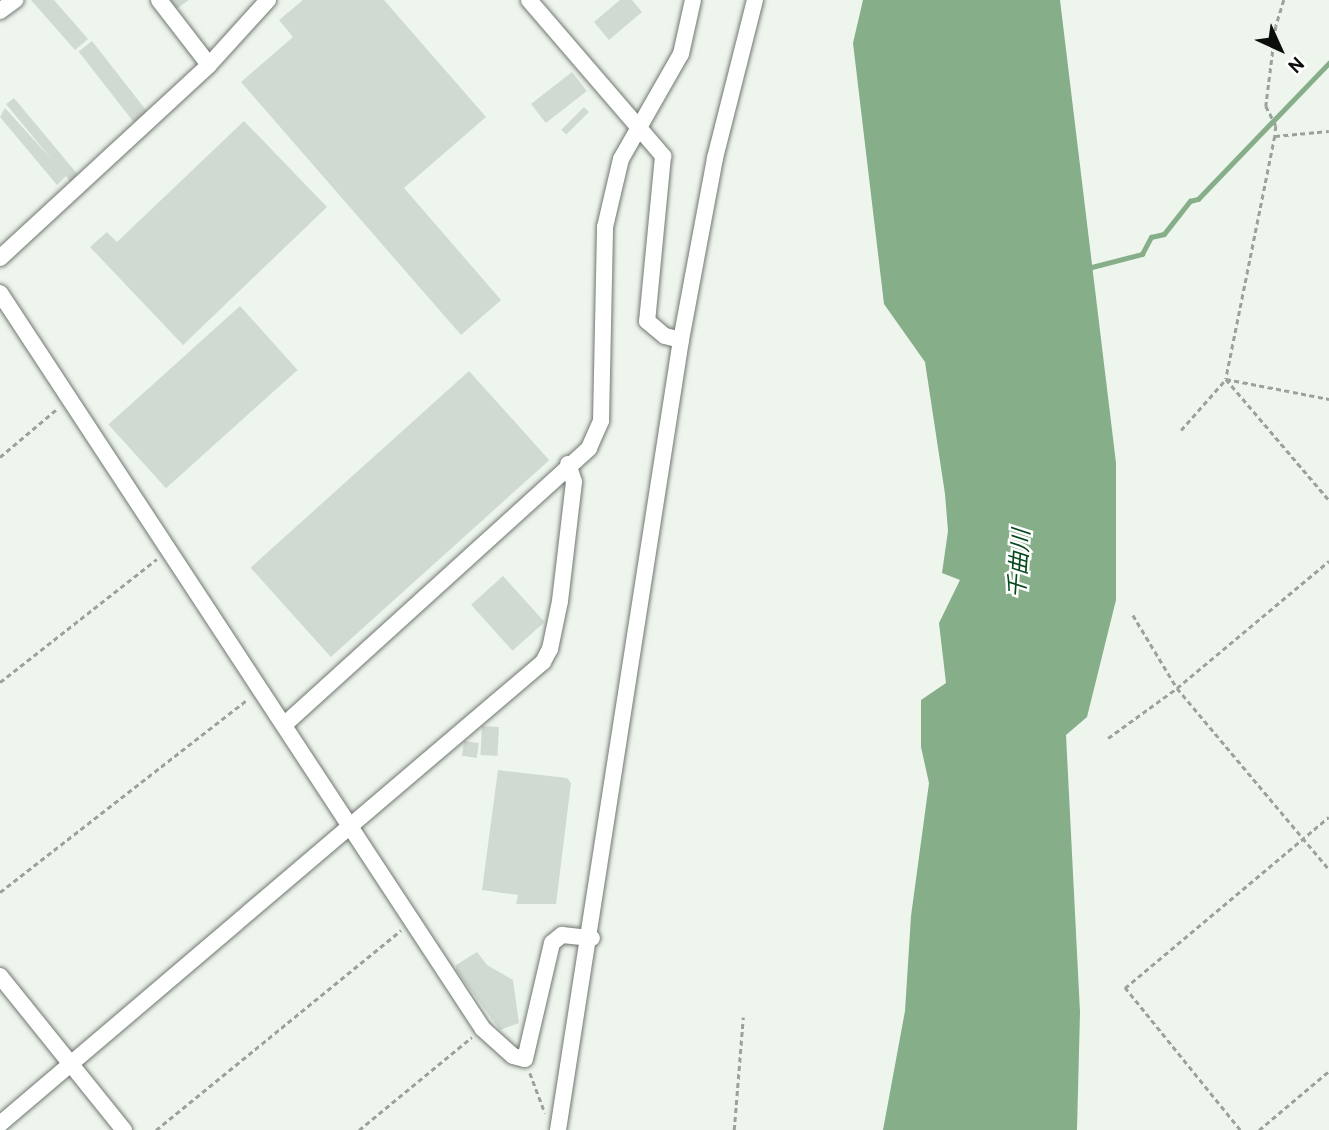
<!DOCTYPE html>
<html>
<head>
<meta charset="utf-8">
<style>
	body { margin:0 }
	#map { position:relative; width:1329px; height:1130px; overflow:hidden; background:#edf5ed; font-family:Overpass,"Noto Sans JP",sans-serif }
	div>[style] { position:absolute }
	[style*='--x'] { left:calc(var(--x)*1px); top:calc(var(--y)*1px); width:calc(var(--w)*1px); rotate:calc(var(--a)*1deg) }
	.water>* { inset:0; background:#85ae89 }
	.stream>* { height:4.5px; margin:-2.25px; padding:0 2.25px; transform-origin:2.25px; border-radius:2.25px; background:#85ae89 }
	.building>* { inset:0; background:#d1dad2; transform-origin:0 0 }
	.path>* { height:2.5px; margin-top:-1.25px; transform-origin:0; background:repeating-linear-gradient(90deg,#9ba19b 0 5px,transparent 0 8.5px) }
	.roads { filter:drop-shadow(0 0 2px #707770) drop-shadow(0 0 2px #707770) }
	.minor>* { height:16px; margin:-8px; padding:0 8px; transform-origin:8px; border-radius:8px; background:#fff }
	span { translate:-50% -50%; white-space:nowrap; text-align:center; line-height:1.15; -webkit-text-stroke:5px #fff; paint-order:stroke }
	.water-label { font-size:23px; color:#07491a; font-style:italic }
	.north { position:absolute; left:1245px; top:14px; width:70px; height:70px; -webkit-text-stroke:5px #fff; paint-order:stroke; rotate:135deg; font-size:19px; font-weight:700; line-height:28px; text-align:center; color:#0c0e0c }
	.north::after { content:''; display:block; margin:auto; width:24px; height:32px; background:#0c0e0c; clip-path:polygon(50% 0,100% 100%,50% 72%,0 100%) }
</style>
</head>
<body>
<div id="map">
	<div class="water">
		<div style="clip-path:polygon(863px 0,1060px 0,1116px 463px,1116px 600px,1087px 717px,1066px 735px,1080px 1012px,1077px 1130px,883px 1130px,905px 1011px,911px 916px,929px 783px,921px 747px,921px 700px,946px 683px,939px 623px,960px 580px,942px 573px,948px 531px,945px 494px,925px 362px,884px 304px,853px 43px)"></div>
	</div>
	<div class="stream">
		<div style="--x:1088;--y:268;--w:56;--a:-14.5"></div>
		<div style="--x:1142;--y:254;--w:19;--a:-62"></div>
		<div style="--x:1151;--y:237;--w:13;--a:-13"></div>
		<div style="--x:1164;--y:234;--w:42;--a:-51.8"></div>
		<div style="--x:1190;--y:201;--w:8;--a:-14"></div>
		<div style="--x:1198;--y:199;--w:189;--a:-46.1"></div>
	</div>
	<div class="building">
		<div style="clip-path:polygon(31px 0,54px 0,88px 39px,75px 50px)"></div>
		<div style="clip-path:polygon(167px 0,189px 0,175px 10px)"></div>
		<div style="clip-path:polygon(303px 0,384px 0,486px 117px,404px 188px,501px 300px,461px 335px,241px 82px,293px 37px,279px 20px)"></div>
		<div style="clip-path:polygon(620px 0,632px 0,642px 12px,609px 40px,594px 22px)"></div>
		<div style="left:92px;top:41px;width:90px;height:17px;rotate:52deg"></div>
		<div style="left:572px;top:72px;width:24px;height:52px;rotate:52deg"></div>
		<div style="clip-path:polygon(14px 98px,79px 176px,71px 183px,66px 176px,57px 185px,0 117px,5px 108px,53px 161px,6px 104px)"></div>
		<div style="left:584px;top:107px;width:7px;height:32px;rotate:45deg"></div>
		<div style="clip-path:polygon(244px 121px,327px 207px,183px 345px,90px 247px,107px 232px,117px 242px)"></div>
		<div style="left:240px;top:306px;width:86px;height:177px;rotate:48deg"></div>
		<div style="left:469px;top:371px;width:120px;height:294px;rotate:48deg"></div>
		<div style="left:503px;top:576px;width:62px;height:43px;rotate:48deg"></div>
		<div style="left:482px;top:726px;width:17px;height:29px;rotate:3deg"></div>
		<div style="left:464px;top:741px;width:15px;height:15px;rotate:8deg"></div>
		<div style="clip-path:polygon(498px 770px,567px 778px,571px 783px,556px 904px,516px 904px,518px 895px,482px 890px)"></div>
		<div style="clip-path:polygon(477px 952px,487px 965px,513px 980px,519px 1023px,500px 1030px,456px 970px,456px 965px)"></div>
	</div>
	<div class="path">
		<div style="--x:1284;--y:0;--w:27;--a:107"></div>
		<div style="--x:1276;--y:26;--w:81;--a:97.1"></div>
		<div style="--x:1266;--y:106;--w:22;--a:63"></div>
		<div style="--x:1276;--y:126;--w:10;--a:96"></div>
		<div style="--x:1275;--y:136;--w:248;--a:101.4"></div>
		<div style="--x:1226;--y:379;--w:159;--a:49.6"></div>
		<div style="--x:1275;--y:136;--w:54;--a:-5.3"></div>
		<div style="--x:1181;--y:430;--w:68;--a:-48.6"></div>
		<div style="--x:1226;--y:379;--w:105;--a:11"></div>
		<div style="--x:0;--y:457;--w:76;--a:-40.2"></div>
		<div style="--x:1133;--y:615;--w:85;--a:58.9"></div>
		<div style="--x:1177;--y:688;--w:236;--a:50"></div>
		<div style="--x:0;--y:682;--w:199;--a:-38.1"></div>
		<div style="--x:1108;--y:738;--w:85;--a:-35.9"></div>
		<div style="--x:1177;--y:688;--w:198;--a:-39.9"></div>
		<div style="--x:0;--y:892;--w:314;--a:-37.9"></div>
		<div style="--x:530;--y:1073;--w:43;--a:69.4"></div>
		<div style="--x:156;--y:1130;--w:316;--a:-39.2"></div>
		<div style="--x:359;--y:1130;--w:146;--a:-39.5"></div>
		<div style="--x:734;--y:1130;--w:113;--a:-85.4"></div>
		<div style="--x:1240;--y:1130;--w:183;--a:-129"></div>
		<div style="--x:1125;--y:988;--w:266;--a:-40"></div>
		<div style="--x:1259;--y:1130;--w:92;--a:-40.1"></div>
	</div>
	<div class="roads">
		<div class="minor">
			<div style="--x:159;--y:0;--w:82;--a:52.4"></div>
			<div style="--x:529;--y:0;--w:206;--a:49.3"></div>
			<div style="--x:663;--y:156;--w:166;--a:95.5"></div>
			<div style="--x:647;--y:321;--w:23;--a:40"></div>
			<div style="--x:665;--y:336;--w:16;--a:14"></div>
			<div style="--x:0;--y:11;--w:19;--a:-36"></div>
			<div style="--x:0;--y:258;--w:284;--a:-42.7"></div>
			<div style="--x:209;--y:65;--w:88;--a:-47.8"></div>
			<div style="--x:0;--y:293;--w:880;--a:56.73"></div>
			<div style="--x:483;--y:1029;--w:40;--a:42"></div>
			<div style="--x:513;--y:1056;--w:12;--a:14"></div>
			<div style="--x:525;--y:1059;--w:119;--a:-76.9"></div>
			<div style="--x:552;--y:943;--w:13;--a:-39"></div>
			<div style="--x:562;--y:935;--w:30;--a:6"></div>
			<div style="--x:284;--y:725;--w:412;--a:-42.2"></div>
			<div style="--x:589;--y:448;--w:30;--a:-66"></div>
			<div style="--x:601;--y:421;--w:194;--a:-88.8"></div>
			<div style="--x:605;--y:227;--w:70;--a:-76.8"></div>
			<div style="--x:621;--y:159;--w:121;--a:-60.3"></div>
			<div style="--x:681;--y:54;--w:55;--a:-77.5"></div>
			<div style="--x:0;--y:976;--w:198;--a:51.2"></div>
			<div style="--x:0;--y:1124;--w:713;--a:-40.39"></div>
			<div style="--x:543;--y:662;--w:15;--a:-62"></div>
			<div style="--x:550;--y:649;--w:49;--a:-78.2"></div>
			<div style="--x:560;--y:601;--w:120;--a:-83.3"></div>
			<div style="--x:574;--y:482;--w:19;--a:-108"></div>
			<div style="--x:558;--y:1130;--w:800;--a:-81.15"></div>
			<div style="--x:681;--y:340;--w:185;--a:-79.4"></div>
			<div style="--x:715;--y:158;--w:163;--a:-75.8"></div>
		</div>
	</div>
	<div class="water-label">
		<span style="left:1022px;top:564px;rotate:-86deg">千曲川</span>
	</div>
	<div class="north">N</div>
</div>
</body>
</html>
